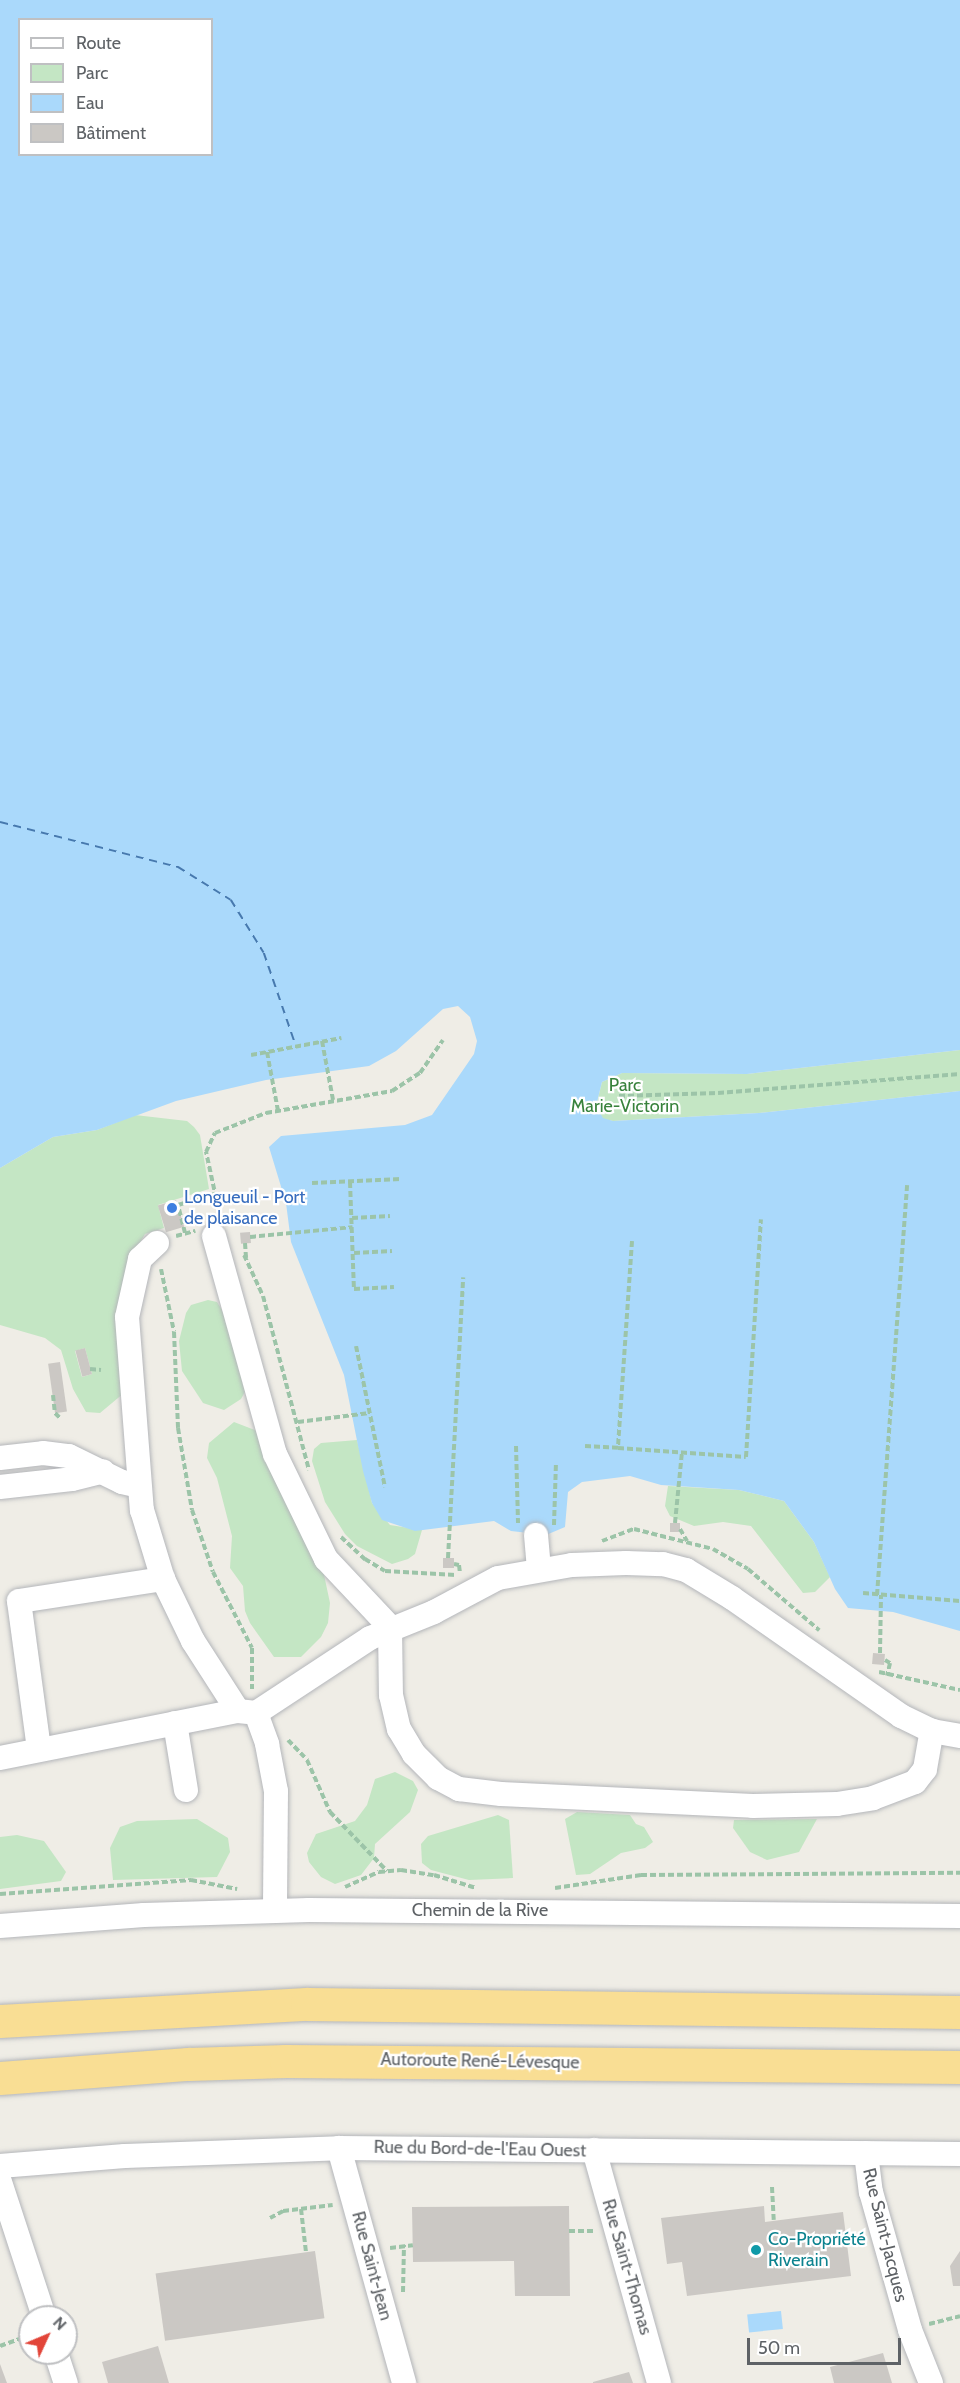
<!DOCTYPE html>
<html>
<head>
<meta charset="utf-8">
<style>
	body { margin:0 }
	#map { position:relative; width:960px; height:2383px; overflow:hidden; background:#efede6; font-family:Cabin,sans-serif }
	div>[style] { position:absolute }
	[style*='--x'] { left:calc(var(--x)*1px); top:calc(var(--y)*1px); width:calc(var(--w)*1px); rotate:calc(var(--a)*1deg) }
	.green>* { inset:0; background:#c4e6c4 }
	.water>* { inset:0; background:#aad9fb; transform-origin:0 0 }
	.ferry>* { height:1.5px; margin-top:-0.75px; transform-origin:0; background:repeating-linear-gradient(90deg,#4779ae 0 8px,transparent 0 14px) }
	.building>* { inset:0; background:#cbc8c4; transform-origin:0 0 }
	.path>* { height:4px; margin-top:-2px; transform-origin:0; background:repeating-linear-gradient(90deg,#9cc4a8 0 6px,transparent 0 9px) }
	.roads { filter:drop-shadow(0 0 2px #b4b6ba) drop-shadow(0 0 2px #b4b6ba) }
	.minor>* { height:24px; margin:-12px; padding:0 12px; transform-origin:12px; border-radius:12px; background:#fff }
	.highway>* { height:33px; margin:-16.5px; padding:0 16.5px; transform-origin:16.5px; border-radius:16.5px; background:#f9de94 }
	.dots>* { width:16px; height:16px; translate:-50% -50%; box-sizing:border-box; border:3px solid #fff; border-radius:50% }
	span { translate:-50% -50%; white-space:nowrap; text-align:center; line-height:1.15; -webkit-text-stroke:4.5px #fff; paint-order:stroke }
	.park-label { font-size:18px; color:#38823c }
	.shop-label { font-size:18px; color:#366cbe }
	.left { translate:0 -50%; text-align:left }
	.street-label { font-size:18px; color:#5e6266 }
	.culture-label { font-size:18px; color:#0d838f }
	.legend { position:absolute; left:18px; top:18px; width:195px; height:138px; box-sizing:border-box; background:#fff; border:2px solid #bfc0c2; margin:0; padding:8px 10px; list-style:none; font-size:18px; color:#5e6266 }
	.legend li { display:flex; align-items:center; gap:12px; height:30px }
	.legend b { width:30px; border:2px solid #bfc0c2 }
	.north { position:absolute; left:18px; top:2305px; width:60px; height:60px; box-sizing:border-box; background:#fff; border:2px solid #bfc0c2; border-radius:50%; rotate:46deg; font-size:16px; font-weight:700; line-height:24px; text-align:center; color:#5e6266 }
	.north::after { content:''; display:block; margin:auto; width:21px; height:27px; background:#e24539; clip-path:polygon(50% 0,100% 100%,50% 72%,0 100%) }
	.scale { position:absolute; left:747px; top:2338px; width:154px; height:27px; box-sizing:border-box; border:3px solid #5e6266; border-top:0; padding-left:8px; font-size:18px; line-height:21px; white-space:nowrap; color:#5e6266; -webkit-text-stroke:4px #fff; paint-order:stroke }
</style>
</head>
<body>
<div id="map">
	<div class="green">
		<div style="clip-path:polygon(960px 1050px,960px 1091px,759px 1113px,613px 1121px,603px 1119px,596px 1106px,602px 1082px,622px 1073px,747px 1074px)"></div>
		<div style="clip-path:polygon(evenodd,135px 1115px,187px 1121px,194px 1127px,200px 1135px,209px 1189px,158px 1205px,164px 1228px,145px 1234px,126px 1266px,124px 1393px,100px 1413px,86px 1412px,73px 1389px,61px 1350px,45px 1338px,0 1325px,0 1168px,53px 1137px,97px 1130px,135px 1115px,85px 1348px,92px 1374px,82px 1377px,75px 1351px,85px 1348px)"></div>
		<div style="clip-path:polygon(208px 1300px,217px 1302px,232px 1326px,246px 1390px,241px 1399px,224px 1410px,203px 1403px,182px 1371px,179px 1341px,186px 1313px,191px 1305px)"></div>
		<div style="clip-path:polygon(234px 1422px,257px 1431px,323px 1570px,330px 1603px,328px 1623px,321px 1637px,301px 1657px,274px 1657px,250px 1623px,245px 1611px,243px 1586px,230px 1568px,232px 1536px,217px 1478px,207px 1458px,209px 1443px)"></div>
		<div style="clip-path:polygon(357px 1440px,372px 1503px,390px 1525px,422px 1530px,415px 1554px,408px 1559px,392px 1564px,357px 1546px,345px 1534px,325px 1502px,312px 1461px,314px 1449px,321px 1443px)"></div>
		<div style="clip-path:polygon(668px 1486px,739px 1490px,784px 1501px,814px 1542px,830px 1577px,815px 1592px,803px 1593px,751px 1526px,723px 1522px,694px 1526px,670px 1516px,665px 1506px)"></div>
		<div style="clip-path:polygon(395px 1772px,413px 1781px,418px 1790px,410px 1812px,375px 1844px,374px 1858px,361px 1875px,335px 1884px,321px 1877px,309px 1862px,307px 1853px,316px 1834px,355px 1821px,367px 1805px,375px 1779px)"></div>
		<div style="clip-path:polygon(577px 1812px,630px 1815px,636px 1824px,644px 1827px,653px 1842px,645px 1848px,621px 1853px,590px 1874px,576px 1875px,565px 1819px)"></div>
		<div style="clip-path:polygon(498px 1815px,509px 1820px,513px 1878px,469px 1880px,431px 1870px,422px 1863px,421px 1844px,428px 1836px)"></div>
		<div style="clip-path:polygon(197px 1819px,228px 1838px,230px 1852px,217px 1877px,113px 1880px,110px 1848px,120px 1827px,137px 1821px)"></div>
		<div style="clip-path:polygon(817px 1819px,799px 1852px,767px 1860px,750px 1852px,733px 1828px,734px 1820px)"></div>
		<div style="clip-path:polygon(17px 1835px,44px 1841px,66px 1872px,61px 1881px,0 1889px,0 1837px)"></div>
	</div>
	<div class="water">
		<div style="clip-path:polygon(evenodd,0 0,960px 0,960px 1050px,747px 1074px,622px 1073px,602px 1082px,596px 1106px,603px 1118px,613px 1121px,759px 1113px,960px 1091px,960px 1631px,893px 1612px,848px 1608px,835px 1589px,814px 1542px,784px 1501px,739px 1490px,661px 1485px,630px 1476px,582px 1482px,568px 1492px,565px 1527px,546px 1535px,511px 1531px,494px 1521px,415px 1531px,382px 1520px,372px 1503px,363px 1471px,344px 1375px,291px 1242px,286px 1203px,269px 1147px,281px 1136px,405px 1125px,432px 1115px,474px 1054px,477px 1041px,470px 1017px,458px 1006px,443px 1009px,396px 1051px,369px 1066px,266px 1080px,176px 1101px,97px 1130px,53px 1137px,0 1168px,0 0,20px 20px,212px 20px,212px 154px,20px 154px,20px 20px)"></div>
		<div style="left:781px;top:2311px;width:18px;height:34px;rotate:84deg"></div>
	</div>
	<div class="ferry">
		<div style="--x:0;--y:822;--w:184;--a:14.2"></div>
		<div style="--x:178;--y:867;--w:62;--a:31.9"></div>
		<div style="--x:231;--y:900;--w:62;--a:58.1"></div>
		<div style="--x:264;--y:953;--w:98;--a:71"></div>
	</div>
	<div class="building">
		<div style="left:176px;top:1200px;width:28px;height:19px;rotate:73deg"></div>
		<div style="left:250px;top:1232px;width:11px;height:10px;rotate:85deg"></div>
		<div style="left:85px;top:1348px;width:27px;height:10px;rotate:75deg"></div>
		<div style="left:60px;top:1362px;width:50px;height:12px;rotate:82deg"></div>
		<div style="left:670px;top:1523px;width:10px;height:9px"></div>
		<div style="left:443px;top:1558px;width:11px;height:10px"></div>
		<div style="left:873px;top:1653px;width:12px;height:11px;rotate:5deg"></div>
		<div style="clip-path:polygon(569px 2206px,570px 2296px,515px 2296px,514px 2261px,413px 2262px,412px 2207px)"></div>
		<div style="clip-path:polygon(764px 2206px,765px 2222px,843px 2212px,851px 2276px,687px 2296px,682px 2262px,667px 2264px,661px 2218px)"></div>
		<div style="left:315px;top:2251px;width:68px;height:161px;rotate:82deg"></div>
		<div style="clip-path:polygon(960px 2251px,960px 2286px,953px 2286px,950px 2266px)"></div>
		<div style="clip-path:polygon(158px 2346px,169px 2383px,108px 2383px,102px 2362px)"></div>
		<div style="clip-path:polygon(883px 2353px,892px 2383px,834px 2383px,830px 2367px)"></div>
		<div style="clip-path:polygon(0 2364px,7px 2383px,0 2383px)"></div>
		<div style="clip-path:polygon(629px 2372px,633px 2383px,593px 2383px,593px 2382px)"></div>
	</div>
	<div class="path">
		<div style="--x:322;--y:1041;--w:60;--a:79.4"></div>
		<div style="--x:267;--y:1052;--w:60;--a:79.4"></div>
		<div style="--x:251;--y:1055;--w:92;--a:-10.7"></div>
		<div style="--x:619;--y:1096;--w:99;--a:-1.7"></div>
		<div style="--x:718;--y:1093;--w:243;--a:-4.5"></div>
		<div style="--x:350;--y:1182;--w:107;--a:87.9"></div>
		<div style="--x:354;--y:1289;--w:40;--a:-2.9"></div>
		<div style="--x:312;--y:1183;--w:89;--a:-2.6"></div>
		<div style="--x:220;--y:1216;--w:66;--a:-102.3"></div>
		<div style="--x:206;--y:1152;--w:21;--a:-65"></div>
		<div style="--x:215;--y:1133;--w:55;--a:-21.4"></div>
		<div style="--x:266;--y:1113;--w:128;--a:-9.9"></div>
		<div style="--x:392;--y:1091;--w:33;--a:-33"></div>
		<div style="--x:420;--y:1073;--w:40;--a:-55.1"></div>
		<div style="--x:352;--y:1218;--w:38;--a:-3"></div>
		<div style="--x:185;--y:1233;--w:29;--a:-104"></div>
		<div style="--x:178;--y:1205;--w:39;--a:-17"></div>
		<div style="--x:176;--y:1236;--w:20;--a:-15"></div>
		<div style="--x:250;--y:1237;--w:103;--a:-5.5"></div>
		<div style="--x:632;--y:1241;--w:207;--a:93.9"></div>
		<div style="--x:618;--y:1448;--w:128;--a:4"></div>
		<div style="--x:746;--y:1457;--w:238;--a:-86.4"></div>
		<div style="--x:245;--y:1243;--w:15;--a:86"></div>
		<div style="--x:354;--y:1253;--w:38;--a:-3"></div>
		<div style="--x:244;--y:1255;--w:45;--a:65.1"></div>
		<div style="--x:263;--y:1296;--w:180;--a:75.2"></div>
		<div style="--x:161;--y:1269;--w:64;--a:78.3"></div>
		<div style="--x:174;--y:1332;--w:96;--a:87.6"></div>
		<div style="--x:178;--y:1428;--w:83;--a:80.3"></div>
		<div style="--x:192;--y:1510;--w:65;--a:71.3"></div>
		<div style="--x:213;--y:1572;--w:85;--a:62.8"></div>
		<div style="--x:252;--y:1648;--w:41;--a:90"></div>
		<div style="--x:356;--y:1346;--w:144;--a:78.4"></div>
		<div style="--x:90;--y:1369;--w:11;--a:5"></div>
		<div style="--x:53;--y:1395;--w:18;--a:84"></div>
		<div style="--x:55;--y:1413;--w:8;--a:45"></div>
		<div style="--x:298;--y:1422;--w:72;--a:-7.2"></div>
		<div style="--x:516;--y:1446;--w:77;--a:88.5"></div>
		<div style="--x:585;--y:1446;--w:33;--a:3"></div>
		<div style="--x:675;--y:1523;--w:71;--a:-84.4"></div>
		<div style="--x:554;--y:1525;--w:63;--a:-88.2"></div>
		<div style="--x:680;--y:1529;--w:14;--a:60"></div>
		<div style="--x:341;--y:1537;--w:33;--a:43"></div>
		<div style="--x:365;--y:1559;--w:23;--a:31"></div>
		<div style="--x:385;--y:1571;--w:71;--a:3.2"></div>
		<div style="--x:602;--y:1541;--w:34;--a:-21"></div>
		<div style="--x:634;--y:1529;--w:81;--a:14.2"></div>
		<div style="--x:713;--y:1549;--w:40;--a:29.7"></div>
		<div style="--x:748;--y:1569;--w:94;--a:40.7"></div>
		<div style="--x:448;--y:1558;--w:281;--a:-86.9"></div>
		<div style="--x:454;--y:1564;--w:5;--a:11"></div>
		<div style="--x:459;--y:1565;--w:8;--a:83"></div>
		<div style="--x:863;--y:1593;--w:97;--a:4.7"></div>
		<div style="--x:877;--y:1595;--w:411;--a:-85.8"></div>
		<div style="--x:880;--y:1653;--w:58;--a:-89"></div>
		<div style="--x:885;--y:1660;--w:6;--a:31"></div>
		<div style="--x:890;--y:1663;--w:13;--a:103"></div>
		<div style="--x:879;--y:1672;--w:83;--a:12.5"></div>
		<div style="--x:288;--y:1740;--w:28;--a:46"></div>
		<div style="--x:307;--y:1760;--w:57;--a:66.1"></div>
		<div style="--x:330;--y:1812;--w:82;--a:46"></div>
		<div style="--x:345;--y:1887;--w:37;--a:-24"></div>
		<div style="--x:379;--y:1872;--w:22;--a:-5"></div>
		<div style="--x:401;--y:1870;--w:33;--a:9"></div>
		<div style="--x:434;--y:1875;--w:44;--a:17.2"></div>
		<div style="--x:555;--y:1888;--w:87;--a:-8.6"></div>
		<div style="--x:641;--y:1875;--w:319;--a:-0.4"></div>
		<div style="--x:0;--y:1894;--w:192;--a:-4.2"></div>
		<div style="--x:191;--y:1880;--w:47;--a:11.1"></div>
		<div style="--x:772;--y:2187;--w:33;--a:87"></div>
		<div style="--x:301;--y:2209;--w:43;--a:83.4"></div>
		<div style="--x:270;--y:2218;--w:15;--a:-28"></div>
		<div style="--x:283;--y:2211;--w:50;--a:-6.8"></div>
		<div style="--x:569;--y:2231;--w:26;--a:0"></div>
		<div style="--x:390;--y:2248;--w:23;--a:-7"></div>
		<div style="--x:403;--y:2292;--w:47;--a:-88.8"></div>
		<div style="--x:929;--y:2324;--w:32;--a:-14"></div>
		<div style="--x:0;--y:2346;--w:32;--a:-20"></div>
	</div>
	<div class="roads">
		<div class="minor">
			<div style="--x:214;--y:1236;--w:226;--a:74.4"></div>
			<div style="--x:275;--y:1454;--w:117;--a:64.1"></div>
			<div style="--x:326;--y:1559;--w:93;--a:46.7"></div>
			<div style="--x:390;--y:1627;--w:68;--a:89.2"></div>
			<div style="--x:391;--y:1695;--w:35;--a:77"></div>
			<div style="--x:399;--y:1729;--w:29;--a:59"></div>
			<div style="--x:414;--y:1754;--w:34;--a:45"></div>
			<div style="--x:438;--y:1778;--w:24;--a:28"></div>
			<div style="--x:459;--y:1789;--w:42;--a:6.8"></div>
			<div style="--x:501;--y:1794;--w:252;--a:2.7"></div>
			<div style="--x:753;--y:1806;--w:84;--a:-1.4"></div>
			<div style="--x:837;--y:1804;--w:36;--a:-9"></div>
			<div style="--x:873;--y:1798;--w:45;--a:-20.9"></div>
			<div style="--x:915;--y:1782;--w:16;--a:-52"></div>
			<div style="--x:925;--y:1769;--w:39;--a:-80"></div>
			<div style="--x:157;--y:1243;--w:23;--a:137"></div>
			<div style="--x:140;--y:1259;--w:59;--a:102.6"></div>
			<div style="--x:127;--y:1317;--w:194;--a:85.6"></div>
			<div style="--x:142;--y:1510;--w:72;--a:73.1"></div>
			<div style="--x:163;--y:1579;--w:69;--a:64.2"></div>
			<div style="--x:193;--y:1641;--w:83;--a:57.3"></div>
			<div style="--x:0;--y:1458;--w:43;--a:-6.6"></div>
			<div style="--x:43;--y:1453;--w:26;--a:7"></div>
			<div style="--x:69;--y:1456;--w:59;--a:26.1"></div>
			<div style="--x:122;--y:1482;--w:17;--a:13"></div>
			<div style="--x:0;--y:1487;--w:72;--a:-6.3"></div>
			<div style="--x:72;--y:1479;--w:32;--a:-14"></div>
			<div style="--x:536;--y:1535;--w:35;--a:85"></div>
			<div style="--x:256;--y:1713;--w:33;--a:70"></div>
			<div style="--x:267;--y:1744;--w:48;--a:79.2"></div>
			<div style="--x:276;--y:1791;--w:120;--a:90.5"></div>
			<div style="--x:175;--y:1723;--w:68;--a:80.7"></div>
			<div style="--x:39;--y:1749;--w:149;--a:-97.7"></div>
			<div style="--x:19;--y:1601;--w:146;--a:-8.7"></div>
			<div style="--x:0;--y:1758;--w:243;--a:-11.2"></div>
			<div style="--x:238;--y:1711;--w:18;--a:6"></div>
			<div style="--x:256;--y:1713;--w:136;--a:-33.3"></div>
			<div style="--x:370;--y:1638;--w:69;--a:-22.1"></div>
			<div style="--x:434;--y:1612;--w:72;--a:-28"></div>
			<div style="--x:498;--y:1578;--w:75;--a:-10"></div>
			<div style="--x:572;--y:1565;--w:54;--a:-2.1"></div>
			<div style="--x:626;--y:1563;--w:37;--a:2"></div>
			<div style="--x:663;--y:1564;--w:24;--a:15"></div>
			<div style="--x:686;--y:1570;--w:54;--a:31.3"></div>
			<div style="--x:732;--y:1598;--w:206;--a:34.9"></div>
			<div style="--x:901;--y:1716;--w:34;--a:26"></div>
			<div style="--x:932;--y:1731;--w:28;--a:10"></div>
			<div style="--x:0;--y:1926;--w:144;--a:-4.4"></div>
			<div style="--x:144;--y:1915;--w:165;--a:-1.7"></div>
			<div style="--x:309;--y:1910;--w:651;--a:0.53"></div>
			<div style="--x:339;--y:2148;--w:244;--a:74.5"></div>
			<div style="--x:594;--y:2150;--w:242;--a:74.4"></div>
			<div style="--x:866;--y:2153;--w:39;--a:83"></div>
			<div style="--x:871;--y:2192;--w:143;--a:74.2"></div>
			<div style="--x:910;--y:2330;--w:57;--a:68.4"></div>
			<div style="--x:0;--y:2166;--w:125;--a:-4.6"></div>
			<div style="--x:125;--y:2156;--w:214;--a:-2.1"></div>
			<div style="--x:339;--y:2148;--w:621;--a:0.55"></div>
			<div style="--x:0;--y:2182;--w:142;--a:71.9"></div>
			<div style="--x:56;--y:2353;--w:32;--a:72"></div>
		</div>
		<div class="highway">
			<div style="--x:0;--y:2021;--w:307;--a:-3.2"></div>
			<div style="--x:307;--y:2004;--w:653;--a:0.7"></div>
			<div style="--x:0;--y:2078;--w:189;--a:-4.3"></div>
			<div style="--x:188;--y:2064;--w:98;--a:-1.8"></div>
			<div style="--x:286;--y:2061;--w:674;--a:0.51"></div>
		</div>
	</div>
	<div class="dots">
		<div style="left:172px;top:1208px;background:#3f7fe0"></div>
		<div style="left:756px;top:2250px;background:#0f9aa8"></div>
	</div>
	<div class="park-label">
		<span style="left:625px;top:1096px">Parc<br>Marie-Victorin</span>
	</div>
	<div class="shop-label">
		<span class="left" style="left:184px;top:1208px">Longueuil - Port<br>de plaisance</span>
	</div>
	<div class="street-label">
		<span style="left:480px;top:1910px">Chemin de la Rive</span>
		<span style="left:480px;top:2061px;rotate:1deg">Autoroute René-Lévesque</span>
		<span style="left:480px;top:2149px;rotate:1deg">Rue du Bord-de-l'Eau Ouest</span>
		<span style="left:885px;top:2235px;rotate:76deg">Rue Saint-Jacques</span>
		<span style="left:372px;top:2266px;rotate:75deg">Rue Saint-Jean</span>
		<span style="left:627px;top:2267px;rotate:74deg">Rue Saint-Thomas</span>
	</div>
	<div class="culture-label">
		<span class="left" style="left:768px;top:2250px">Co-Propriété<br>Riverain</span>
	</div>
	<ul class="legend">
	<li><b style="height:8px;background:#fff"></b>Route</li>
	<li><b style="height:16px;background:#c4e6c4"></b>Parc</li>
	<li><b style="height:16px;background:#aad9fb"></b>Eau</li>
	<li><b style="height:16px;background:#cbc8c4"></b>Bâtiment</li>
	</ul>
	<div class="north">N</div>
	<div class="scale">50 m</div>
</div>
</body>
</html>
